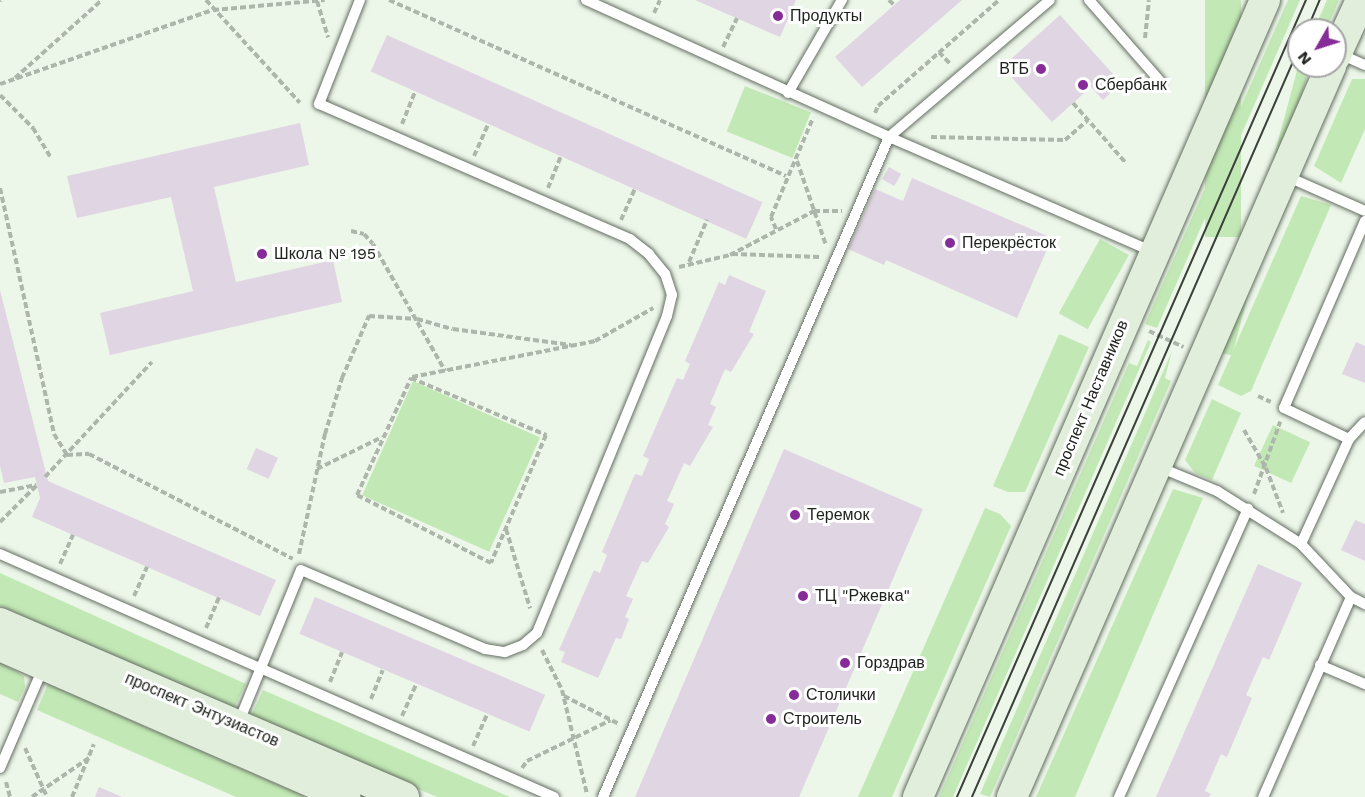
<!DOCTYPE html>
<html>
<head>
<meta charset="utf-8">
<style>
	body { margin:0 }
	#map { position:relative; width:1365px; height:797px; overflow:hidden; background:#ecf6e9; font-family:"Work Sans",sans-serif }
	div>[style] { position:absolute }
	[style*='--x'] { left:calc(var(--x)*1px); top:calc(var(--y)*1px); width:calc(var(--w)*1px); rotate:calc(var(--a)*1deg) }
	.green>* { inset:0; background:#c2e9b5; transform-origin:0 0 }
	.building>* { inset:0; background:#e0d5e2; transform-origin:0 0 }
	.path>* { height:4px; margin-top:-2px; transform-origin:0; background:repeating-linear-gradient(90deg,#aeb6ac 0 6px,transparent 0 9px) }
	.roads { filter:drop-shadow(0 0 2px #646d61) drop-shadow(0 0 2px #646d61) }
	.lane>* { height:10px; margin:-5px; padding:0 5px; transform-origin:5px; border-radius:5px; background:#fff }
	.secondary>* { height:30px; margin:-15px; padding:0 15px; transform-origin:15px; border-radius:15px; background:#e0eedb }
	.tram>* { height:1.5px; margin:-0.75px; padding:0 0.75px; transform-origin:0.75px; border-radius:0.75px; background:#3a3f39 }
	.dots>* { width:16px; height:16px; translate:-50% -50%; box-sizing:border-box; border:3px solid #fff; border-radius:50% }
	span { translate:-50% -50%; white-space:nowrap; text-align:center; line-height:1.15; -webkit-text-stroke:6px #fff; paint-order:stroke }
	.poi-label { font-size:16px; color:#20241f }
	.left { translate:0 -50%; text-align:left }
	.right { translate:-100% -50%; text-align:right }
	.street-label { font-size:16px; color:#20241f }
	.north { position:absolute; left:1287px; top:18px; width:60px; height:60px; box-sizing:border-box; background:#fff; border:2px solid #a6a7a5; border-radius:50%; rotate:231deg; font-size:16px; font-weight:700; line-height:24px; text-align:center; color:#20241f }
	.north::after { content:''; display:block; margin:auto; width:21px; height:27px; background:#862c98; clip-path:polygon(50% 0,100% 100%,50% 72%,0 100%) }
</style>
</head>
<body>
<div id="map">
	<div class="green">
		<div style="left:1205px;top:0;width:36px;height:237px"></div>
		<div style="clip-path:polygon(1288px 0,1300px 0,1157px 328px,1145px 324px)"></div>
		<div style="clip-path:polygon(1327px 0,1339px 0,1326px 30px,1314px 30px)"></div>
		<div style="left:1299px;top:63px;width:11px;height:300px;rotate:15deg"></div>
		<div style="clip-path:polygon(1352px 79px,1365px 79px,1365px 129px,1341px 183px,1314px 166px)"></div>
		<div style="left:745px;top:86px;width:71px;height:49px;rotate:22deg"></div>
		<div style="clip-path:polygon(1301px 196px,1331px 205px,1251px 391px,1241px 396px,1218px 385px)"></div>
		<div style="left:1100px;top:239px;width:33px;height:85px;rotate:29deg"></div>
		<div style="clip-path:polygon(1059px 334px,1089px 347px,1025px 492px,1008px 492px,993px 486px)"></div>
		<div style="clip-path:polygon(1148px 340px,1151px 342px,953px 797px,939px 797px,1129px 363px,1137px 366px)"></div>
		<div style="clip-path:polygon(1172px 351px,1165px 378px,1171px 381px,990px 797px,980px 794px)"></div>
		<div style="left:413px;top:381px;width:139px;height:125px;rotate:24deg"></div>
		<div style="clip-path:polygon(1212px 399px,1241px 413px,1212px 480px,1195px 473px,1185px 460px)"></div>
		<div style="left:1273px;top:425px;width:41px;height:45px;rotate:25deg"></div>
		<div style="clip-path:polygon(1173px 489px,1203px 498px,1075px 797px,1036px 797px)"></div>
		<div style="clip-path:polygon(985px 508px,1000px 514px,1011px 526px,892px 797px,858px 797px)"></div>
		<div style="clip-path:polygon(0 573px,246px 684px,234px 708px,0 606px)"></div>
		<div style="clip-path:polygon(0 662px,24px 676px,25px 687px,18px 702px,0 694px)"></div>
		<div style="clip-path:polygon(48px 684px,306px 797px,236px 797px,37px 710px)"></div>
		<div style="clip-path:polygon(263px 690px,510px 797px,437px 797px,251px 716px)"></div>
	</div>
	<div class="building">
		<div style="clip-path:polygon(695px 0,796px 0,780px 37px)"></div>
		<div style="clip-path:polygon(900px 0,962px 0,862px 87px,835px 57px)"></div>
		<div style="clip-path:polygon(1060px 15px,1121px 83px,1103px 100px,1091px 87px,1052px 122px,1002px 67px)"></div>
		<div style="left:387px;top:35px;width:411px;height:40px;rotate:24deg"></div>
		<div style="clip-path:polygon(300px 123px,309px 165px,214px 187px,236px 282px,333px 260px,342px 302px,110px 355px,100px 313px,193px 291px,171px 197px,77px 218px,67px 176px)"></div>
		<div style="left:889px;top:167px;width:14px;height:14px;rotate:30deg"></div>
		<div style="clip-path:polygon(912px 178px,1052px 238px,1017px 318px,886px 260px,884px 265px,848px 249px,875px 189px,903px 201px)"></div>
		<div style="clip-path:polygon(729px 275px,766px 291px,749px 332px,754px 334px,731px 372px,725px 369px,710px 404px,716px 407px,708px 425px,713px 427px,690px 466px,684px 463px,667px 501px,674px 504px,665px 524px,669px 527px,648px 563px,642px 561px,626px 596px,633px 599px,625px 617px,629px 619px,621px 639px,616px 638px,598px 678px,561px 662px,565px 652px,559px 650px,594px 570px,600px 573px,607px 555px,602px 552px,635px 474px,642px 476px,649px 459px,643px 456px,677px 378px,683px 380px,690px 364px,685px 361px,719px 282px,725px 285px)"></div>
		<div style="clip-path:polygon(0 290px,48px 481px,276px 580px,260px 616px,32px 517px,40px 498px,35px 477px,4px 483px,0 466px)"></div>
		<div style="clip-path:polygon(1356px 342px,1365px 346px,1365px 383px,1342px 374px)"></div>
		<div style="left:256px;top:448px;width:24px;height:23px;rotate:24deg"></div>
		<div style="clip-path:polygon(784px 449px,923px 509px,799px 797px,635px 797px)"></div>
		<div style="clip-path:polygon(1355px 520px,1365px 524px,1365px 561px,1341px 550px)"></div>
		<div style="clip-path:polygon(1258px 564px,1302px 583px,1269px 660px,1263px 657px,1246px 695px,1252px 698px,1227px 757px,1221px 754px,1205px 791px,1211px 794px,1209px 797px,1156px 797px)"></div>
		<div style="left:315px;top:597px;width:250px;height:40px;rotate:23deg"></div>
		<div style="clip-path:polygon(99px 787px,122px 797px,95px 797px)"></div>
	</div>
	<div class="path">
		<div style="--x:206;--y:0;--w:139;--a:47.6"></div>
		<div style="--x:389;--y:0;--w:434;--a:23.9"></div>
		<div style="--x:889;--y:0;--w:7;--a:45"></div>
		<div style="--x:0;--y:1;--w:1;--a:-45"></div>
		<div style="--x:317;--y:1;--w:38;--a:73"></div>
		<div style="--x:654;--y:13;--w:14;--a:-65"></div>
		<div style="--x:1145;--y:38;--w:38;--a:-84"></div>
		<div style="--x:723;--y:47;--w:32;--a:-64"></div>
		<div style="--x:939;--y:52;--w:18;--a:47"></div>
		<div style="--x:15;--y:78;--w:117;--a:-41.9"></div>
		<div style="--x:0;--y:84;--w:225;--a:-19.2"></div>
		<div style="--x:213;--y:10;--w:112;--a:-5.1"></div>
		<div style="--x:0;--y:95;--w:47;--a:45"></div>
		<div style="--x:33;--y:128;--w:35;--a:59"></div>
		<div style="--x:1073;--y:103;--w:79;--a:48.6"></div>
		<div style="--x:875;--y:113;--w:8;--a:-67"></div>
		<div style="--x:878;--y:106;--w:161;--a:-41.2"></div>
		<div style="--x:402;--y:124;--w:35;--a:-68"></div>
		<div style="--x:931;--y:137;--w:134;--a:1.3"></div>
		<div style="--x:1065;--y:140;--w:30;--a:-41"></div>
		<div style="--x:474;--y:156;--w:35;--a:-66"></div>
		<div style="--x:797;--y:161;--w:89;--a:71"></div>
		<div style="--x:0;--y:188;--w:252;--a:77.6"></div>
		<div style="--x:54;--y:434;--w:25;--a:58"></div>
		<div style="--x:67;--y:455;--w:22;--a:-3"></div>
		<div style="--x:89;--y:454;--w:229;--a:27.2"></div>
		<div style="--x:548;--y:188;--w:35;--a:-68"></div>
		<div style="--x:621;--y:220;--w:35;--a:-66"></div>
		<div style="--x:776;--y:229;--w:13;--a:-113"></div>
		<div style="--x:771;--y:217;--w:108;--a:-67"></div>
		<div style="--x:351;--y:231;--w:13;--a:13"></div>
		<div style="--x:364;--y:234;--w:13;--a:48"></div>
		<div style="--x:373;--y:244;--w:146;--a:60.4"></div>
		<div style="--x:732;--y:254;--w:88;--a:2"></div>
		<div style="--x:689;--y:262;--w:46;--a:-66.8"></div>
		<div style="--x:679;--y:267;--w:52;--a:-13.2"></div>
		<div style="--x:730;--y:255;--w:95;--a:-27.6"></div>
		<div style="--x:814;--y:211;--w:28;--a:0"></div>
		<div style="--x:1149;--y:331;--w:38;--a:25"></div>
		<div style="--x:412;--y:377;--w:187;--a:-11.1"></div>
		<div style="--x:595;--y:341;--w:67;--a:-29.6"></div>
		<div style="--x:411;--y:378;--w:147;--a:22.9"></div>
		<div style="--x:546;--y:435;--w:139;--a:113.3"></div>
		<div style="--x:491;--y:563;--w:150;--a:-153.1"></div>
		<div style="--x:357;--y:495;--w:129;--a:-65.2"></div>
		<div style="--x:1258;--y:396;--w:14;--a:25"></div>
		<div style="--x:1244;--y:430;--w:44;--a:59.9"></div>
		<div style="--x:1266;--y:468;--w:48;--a:69.3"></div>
		<div style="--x:317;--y:469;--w:72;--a:-26.2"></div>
		<div style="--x:45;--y:477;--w:157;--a:-47.1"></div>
		<div style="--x:0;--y:492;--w:37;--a:-11"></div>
		<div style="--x:1254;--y:494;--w:77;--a:-70.1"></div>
		<div style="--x:0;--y:522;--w:52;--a:-45"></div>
		<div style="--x:506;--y:529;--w:83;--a:73.1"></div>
		<div style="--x:299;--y:554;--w:123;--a:-77.8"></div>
		<div style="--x:325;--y:434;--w:59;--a:-73.1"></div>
		<div style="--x:342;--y:378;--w:68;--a:-66.5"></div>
		<div style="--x:369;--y:316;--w:48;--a:3.6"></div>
		<div style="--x:417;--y:319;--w:37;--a:16"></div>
		<div style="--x:453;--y:329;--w:119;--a:7.7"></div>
		<div style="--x:60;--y:564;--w:32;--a:-66"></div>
		<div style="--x:134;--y:596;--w:32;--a:-66"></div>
		<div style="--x:206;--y:628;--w:33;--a:-67"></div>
		<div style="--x:542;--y:650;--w:45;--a:63.4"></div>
		<div style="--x:562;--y:690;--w:107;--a:76.5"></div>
		<div style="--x:330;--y:682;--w:32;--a:-68"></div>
		<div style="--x:564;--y:696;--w:62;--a:27"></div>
		<div style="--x:371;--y:699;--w:31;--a:-68"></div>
		<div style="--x:402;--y:716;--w:35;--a:-66"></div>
		<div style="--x:473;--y:746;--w:35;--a:-66"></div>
		<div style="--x:25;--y:748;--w:54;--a:65.8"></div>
		<div style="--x:522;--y:768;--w:9;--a:-54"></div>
		<div style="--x:527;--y:761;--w:93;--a:-26"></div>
		<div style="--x:6;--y:782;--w:16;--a:75"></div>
		<div style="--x:32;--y:797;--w:69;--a:-34.4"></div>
		<div style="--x:72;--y:797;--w:57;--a:-67.5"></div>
	</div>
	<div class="roads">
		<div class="lane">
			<div style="--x:586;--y:0;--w:333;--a:24.3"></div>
			<div style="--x:889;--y:137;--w:211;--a:-40.4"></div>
			<div style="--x:1089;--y:0;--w:108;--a:48.8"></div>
			<div style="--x:1340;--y:54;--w:27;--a:24"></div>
			<div style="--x:788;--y:93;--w:108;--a:-59.9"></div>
			<div style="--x:1286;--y:176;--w:86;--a:23.9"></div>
			<div style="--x:1349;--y:439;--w:72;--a:-154.5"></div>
			<div style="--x:1284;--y:408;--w:204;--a:-66.6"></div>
			<div style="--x:1159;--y:467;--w:63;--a:22.5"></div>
			<div style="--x:1217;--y:491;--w:99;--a:32.2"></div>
			<div style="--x:1301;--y:544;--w:73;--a:46.7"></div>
			<div style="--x:1351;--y:597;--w:219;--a:113.7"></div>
			<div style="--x:1301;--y:544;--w:115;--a:-65.4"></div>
			<div style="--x:1349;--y:439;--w:23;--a:-47"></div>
			<div style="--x:0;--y:554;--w:605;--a:23.68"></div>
			<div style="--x:1351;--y:597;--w:16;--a:27"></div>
			<div style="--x:1320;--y:665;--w:49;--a:22.9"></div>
			<div style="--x:238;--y:724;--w:166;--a:-67.8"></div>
			<div style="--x:301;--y:570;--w:200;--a:23.2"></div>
			<div style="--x:485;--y:649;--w:20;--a:9"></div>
			<div style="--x:505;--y:652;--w:19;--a:-21"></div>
			<div style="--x:523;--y:645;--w:18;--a:-41"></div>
			<div style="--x:537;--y:633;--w:343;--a:-67.7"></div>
			<div style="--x:667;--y:316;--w:22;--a:-77"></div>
			<div style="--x:672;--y:295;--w:22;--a:-108"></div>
			<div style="--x:665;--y:274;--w:26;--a:-129"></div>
			<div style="--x:649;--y:254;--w:24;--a:-142"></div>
			<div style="--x:630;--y:239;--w:339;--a:-156.5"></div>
			<div style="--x:319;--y:104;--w:112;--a:-68.5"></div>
			<div style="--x:0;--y:768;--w:111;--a:-66.7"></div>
			<div style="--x:603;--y:797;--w:719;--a:-66.57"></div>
			<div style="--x:889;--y:137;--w:289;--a:23.5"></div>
			<div style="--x:1119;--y:797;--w:316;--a:-65.9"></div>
		</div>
		<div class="secondary">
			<div style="--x:1335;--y:57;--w:63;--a:-65.5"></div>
			<div style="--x:0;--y:623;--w:440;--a:23.3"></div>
			<div style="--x:0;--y:646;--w:377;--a:23.6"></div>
			<div style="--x:918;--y:797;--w:869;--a:-66.47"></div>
			<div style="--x:1012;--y:797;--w:798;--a:-66.42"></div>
		</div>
	</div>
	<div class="tram">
		<div style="--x:1307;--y:30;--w:33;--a:-67"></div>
		<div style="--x:957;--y:797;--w:870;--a:-66.35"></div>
		<div style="--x:972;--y:797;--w:817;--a:-66.41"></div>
	</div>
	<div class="dots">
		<div style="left:778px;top:16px;background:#862c98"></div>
		<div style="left:1041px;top:69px;background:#862c98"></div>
		<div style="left:1083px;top:85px;background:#862c98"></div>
		<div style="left:950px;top:243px;background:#862c98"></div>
		<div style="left:262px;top:254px;background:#862c98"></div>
		<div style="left:795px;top:515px;background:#862c98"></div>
		<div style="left:803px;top:596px;background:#862c98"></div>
		<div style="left:845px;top:663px;background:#862c98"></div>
		<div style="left:794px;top:695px;background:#862c98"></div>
		<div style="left:771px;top:719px;background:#862c98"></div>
	</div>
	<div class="poi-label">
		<span class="left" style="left:790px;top:16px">Продукты</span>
		<span class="right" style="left:1029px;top:69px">ВТБ</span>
		<span class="left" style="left:1095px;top:85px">Сбербанк</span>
		<span class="left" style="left:962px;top:243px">Перекрёсток</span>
		<span class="left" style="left:274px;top:254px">Школа № 195</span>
		<span class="left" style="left:807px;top:515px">Теремок</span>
		<span class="left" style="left:815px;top:596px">ТЦ "Ржевка"</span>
		<span class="left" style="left:857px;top:663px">Горздрав</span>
		<span class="left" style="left:806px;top:695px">Столички</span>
		<span class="left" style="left:783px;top:719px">Строитель</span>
	</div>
	<div class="street-label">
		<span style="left:1091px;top:398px;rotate:-67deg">проспект Наставников</span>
		<span style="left:202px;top:710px;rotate:23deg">проспект Энтузиастов</span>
	</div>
	<div class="north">N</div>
</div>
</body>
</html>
